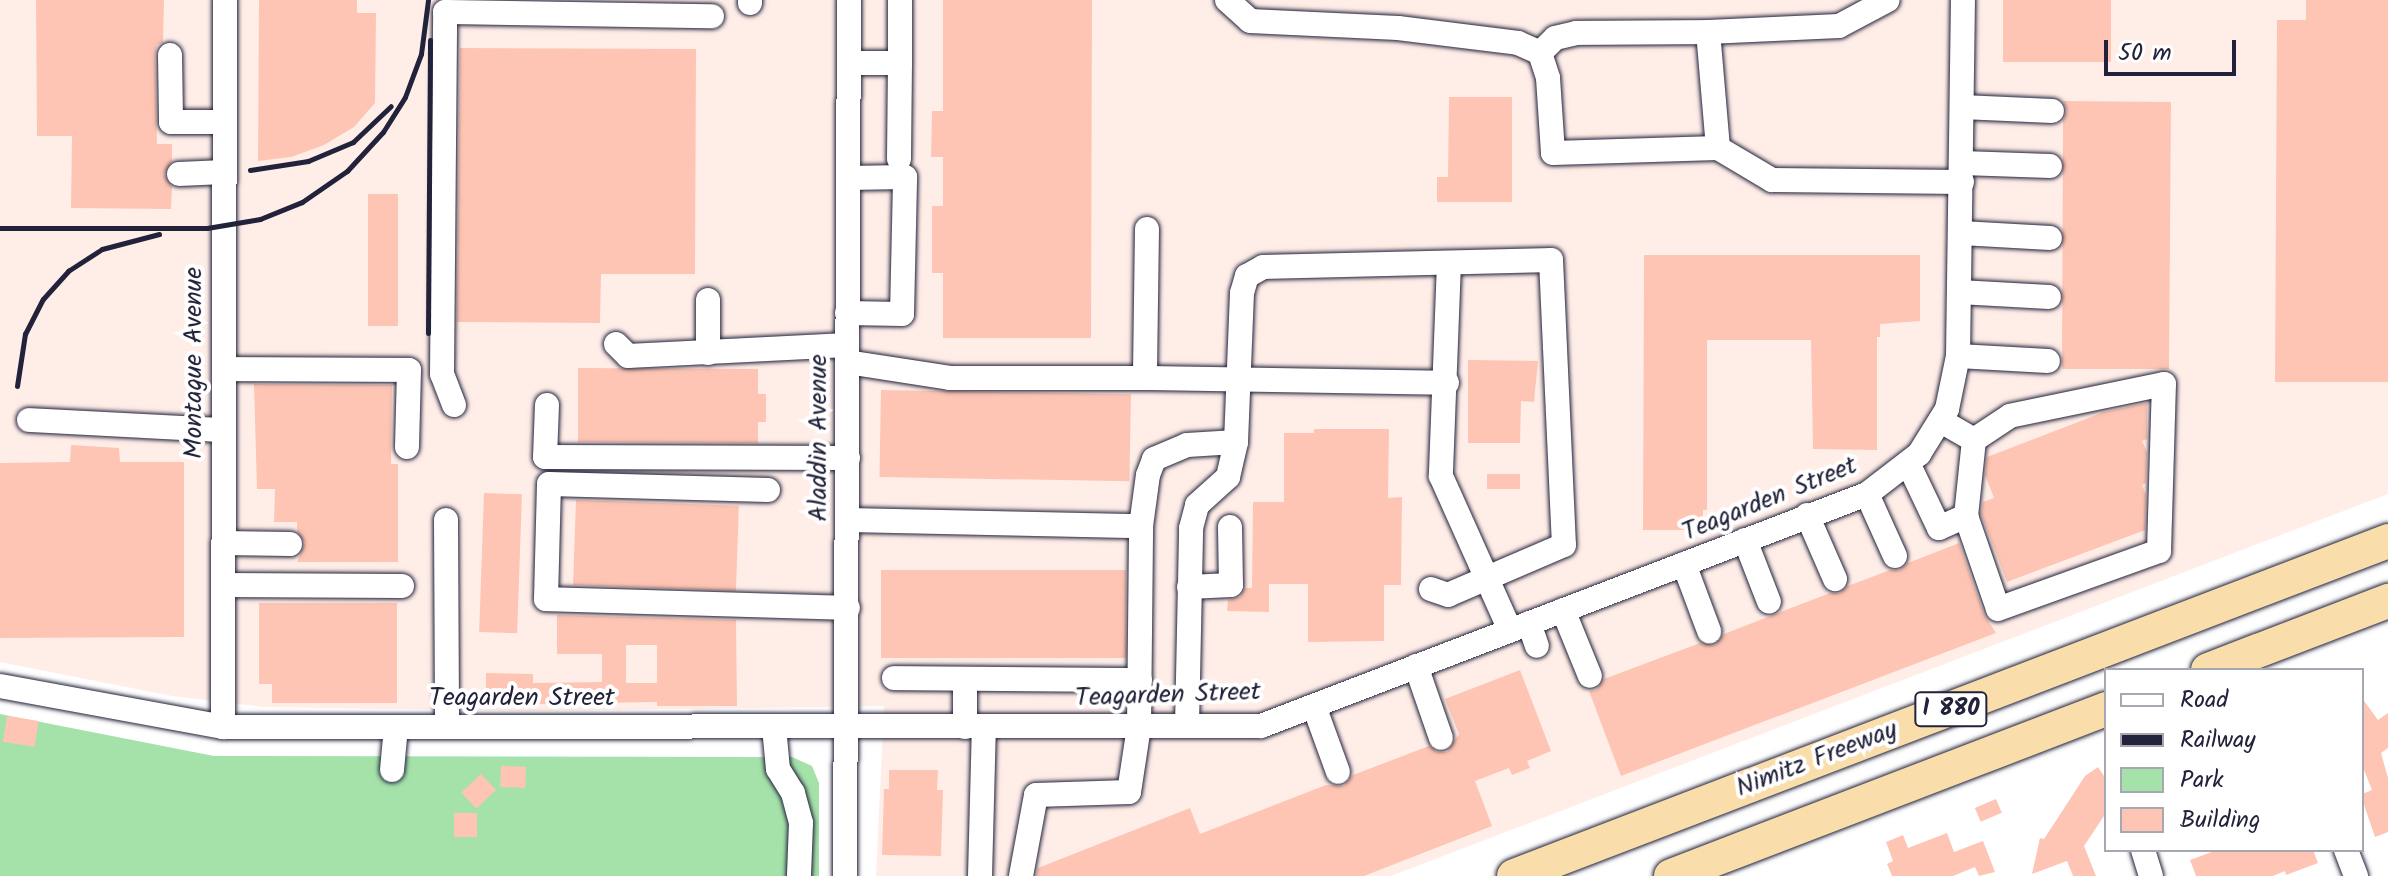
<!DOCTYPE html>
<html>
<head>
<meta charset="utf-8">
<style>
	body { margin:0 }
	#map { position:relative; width:2388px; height:876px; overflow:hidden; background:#fff; font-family:Kalam,sans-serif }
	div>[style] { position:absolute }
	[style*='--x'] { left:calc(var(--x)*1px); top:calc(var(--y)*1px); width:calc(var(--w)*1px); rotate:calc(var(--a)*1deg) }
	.built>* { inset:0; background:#ffeee8 }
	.green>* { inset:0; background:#a5e2aa }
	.building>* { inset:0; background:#fec5b4; transform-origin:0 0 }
	.roads { filter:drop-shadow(0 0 2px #22223b) drop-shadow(0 0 2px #22223b) }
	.minor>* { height:24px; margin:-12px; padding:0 12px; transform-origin:12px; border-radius:12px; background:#fff }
	.highway>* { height:34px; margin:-17px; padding:0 17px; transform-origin:17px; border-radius:17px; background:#f9ddab }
	.rail>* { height:5px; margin:-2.5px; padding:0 2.5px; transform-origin:2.5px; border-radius:2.5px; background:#22223b }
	span { translate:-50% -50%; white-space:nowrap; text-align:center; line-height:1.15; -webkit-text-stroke:8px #fff; paint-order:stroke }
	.shield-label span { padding:2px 6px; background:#fff; border:2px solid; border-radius:6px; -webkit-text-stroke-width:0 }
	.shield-label { font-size:24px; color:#22223b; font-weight:700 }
	.street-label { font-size:26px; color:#22223b }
	.legend { position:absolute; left:2104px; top:668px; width:260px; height:184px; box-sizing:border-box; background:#fff; border:2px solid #a7a7b1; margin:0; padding:10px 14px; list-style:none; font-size:24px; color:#22223b }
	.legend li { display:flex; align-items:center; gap:16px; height:40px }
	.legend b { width:40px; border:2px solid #a7a7b1 }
	.scale { position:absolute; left:2104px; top:40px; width:132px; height:36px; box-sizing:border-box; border:4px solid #22223b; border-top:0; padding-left:10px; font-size:24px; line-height:28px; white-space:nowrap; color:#22223b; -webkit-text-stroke:6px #fff; paint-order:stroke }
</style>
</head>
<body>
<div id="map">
	<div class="built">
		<div style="clip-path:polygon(0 0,2388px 0,2388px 494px,1391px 876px,876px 876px,884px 706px,532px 711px,264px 707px,172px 696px,0 662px)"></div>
	</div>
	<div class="green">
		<div style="clip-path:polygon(0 714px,214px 756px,792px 757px,812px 766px,819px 783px,819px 876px,0 876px)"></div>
	</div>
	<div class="building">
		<div style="clip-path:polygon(36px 0,164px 0,163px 42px,157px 45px,155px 55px,157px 144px,172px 144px,172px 161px,164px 174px,172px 187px,171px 209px,71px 208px,72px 136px,37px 136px)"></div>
		<div style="clip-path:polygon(259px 0,357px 0,357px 13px,376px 13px,375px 103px,354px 127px,324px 145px,291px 157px,258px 161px)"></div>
		<div style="clip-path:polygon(943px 0,1092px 0,1091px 338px,943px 338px,943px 273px,932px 273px,932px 206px,943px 206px,943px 157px,931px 157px,932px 111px,943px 111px)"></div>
		<div style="left:2003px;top:0;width:108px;height:62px"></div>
		<div style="clip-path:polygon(2306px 0,2388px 0,2388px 382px,2275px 382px,2277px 20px,2306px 20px)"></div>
		<div style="clip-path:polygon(460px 48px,696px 49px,695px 274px,601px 274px,600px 323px,457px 322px)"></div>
		<div style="clip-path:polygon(1449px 97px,1512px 97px,1512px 202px,1437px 202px,1437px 177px,1448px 177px)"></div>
		<div style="clip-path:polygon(2063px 101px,2171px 102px,2169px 369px,2062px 369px,2063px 121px,2067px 111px)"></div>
		<div style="left:368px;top:194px;width:30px;height:132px"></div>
		<div style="clip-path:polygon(1644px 255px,1920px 255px,1920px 321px,1880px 324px,1880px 337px,1877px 337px,1877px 450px,1813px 449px,1811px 340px,1707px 340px,1707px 510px,1703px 510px,1703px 530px,1643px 530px)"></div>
		<div style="clip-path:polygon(1468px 360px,1538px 361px,1534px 402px,1521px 401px,1520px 443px,1468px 443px)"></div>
		<div style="clip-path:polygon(578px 368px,758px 369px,758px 394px,766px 394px,766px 422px,758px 422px,758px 443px,578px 442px)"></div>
		<div style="clip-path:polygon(254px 384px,392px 385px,391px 464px,398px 464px,398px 562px,297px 562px,305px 543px,297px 531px,297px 522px,274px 522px,275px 489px,257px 489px)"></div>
		<div style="left:881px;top:390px;width:250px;height:87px;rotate:1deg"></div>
		<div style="clip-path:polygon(2147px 403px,2147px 439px,2142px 441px,2147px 452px,2146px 483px,2142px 485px,2146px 495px,2145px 530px,2007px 582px,1981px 514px,1983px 502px,1994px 498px,1985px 475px,1987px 457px,2104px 412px)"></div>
		<div style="clip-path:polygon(1314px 429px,1389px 429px,1388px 498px,1402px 497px,1401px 585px,1384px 585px,1384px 641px,1308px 642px,1308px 584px,1269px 584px,1269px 612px,1227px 611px,1228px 600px,1240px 597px,1245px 588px,1252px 588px,1253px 502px,1284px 502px,1284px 433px,1314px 433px)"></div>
		<div style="clip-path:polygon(71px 445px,119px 448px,120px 462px,184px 462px,184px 637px,0 638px,0 463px,70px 462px)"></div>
		<div style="left:1487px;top:474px;width:33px;height:15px"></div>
		<div style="left:484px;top:493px;width:38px;height:139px;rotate:2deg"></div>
		<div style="left:576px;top:500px;width:163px;height:85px;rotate:2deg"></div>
		<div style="clip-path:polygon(1959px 543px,1984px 614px,1996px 633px,1621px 776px,1589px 691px,1596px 690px,1604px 679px,1700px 643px,1715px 645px,1724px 634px,1830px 593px,1840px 593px,1848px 586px,1890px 570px,1900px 570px,1908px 563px)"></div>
		<div style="left:881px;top:570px;width:245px;height:88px"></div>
		<div style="clip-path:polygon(259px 603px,397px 603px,397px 703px,272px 703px,272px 684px,259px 684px)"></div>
		<div style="clip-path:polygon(evenodd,557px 615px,736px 620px,737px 706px,657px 706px,657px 702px,486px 705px,486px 673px,533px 674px,533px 683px,602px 682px,602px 654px,557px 654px,557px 615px,626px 645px,657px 645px,657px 683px,626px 683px,626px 645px)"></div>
		<div style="clip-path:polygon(1520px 670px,1551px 751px,1527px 761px,1530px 768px,1512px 775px,1509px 768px,1475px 781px,1492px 826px,1364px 876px,1036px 876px,1038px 868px,1190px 808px,1200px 834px,1326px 785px,1344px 786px,1353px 775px,1429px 746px,1437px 752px,1447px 752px,1459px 734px,1445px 699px)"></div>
		<div style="clip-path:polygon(2362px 698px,2378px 720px,2388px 713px,2388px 748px,2381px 753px,2388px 778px,2388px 832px,2375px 837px,2362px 799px,2362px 794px,2372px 790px,2362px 765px)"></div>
		<div style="left:7px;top:716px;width:32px;height:26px;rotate:9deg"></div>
		<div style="left:501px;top:766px;width:25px;height:21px;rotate:2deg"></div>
		<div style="clip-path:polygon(2098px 767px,2106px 779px,2106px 813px,2084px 846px,2096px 876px,2073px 876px,2067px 861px,2032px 874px,2040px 838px,2044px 839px,2085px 776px)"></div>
		<div style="clip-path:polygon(889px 770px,938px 770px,937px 790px,943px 790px,941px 856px,882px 855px,884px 789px,889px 789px)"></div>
		<div style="left:481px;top:774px;width:22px;height:27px;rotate:47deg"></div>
		<div style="left:1996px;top:799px;width:15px;height:23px;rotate:67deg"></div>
		<div style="left:454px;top:813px;width:23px;height:24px"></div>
		<div style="clip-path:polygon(1947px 833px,1954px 852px,1983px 841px,1995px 872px,1979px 876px,1975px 867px,1953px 876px,1892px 876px,1887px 864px,1893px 861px,1886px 842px,1903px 835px,1908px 848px)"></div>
		<div style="clip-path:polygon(2217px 850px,2313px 850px,2318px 863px,2286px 875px,2285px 871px,2273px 876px,2196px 876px,2190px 860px)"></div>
	</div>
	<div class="roads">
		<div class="minor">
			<div style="--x:750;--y:0;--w:3;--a:90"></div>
			<div style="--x:1227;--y:0;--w:31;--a:42"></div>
			<div style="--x:1250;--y:21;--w:148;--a:2.7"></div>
			<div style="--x:1398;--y:28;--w:121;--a:7.1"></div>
			<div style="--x:1518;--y:43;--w:24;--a:24"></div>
			<div style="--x:1540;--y:53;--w:26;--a:72"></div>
			<div style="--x:1548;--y:78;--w:75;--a:86.2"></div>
			<div style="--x:1553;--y:153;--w:165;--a:-1.7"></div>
			<div style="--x:1718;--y:148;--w:63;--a:30.7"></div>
			<div style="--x:1772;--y:180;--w:190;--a:0.6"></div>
			<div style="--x:1540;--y:53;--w:21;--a:-45"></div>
			<div style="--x:1555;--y:38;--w:22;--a:-13"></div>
			<div style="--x:1576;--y:33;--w:132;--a:-0.4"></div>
			<div style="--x:170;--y:55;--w:67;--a:89.1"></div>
			<div style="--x:171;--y:122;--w:53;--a:0"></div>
			<div style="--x:849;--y:63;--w:51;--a:0"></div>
			<div style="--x:900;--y:63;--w:96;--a:90.6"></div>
			<div style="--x:900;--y:63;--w:63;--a:-90"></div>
			<div style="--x:1962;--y:107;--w:90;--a:2.5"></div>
			<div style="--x:1718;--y:148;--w:116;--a:-94.9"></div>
			<div style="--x:1708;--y:32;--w:131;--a:-2.6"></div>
			<div style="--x:1839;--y:26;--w:55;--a:-28"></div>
			<div style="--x:1962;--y:163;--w:88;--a:2"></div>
			<div style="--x:179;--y:174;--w:45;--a:-2.5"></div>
			<div style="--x:1147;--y:229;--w:149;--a:90.8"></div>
			<div style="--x:1145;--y:378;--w:302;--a:0.9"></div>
			<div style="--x:1961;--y:233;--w:89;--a:3.2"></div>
			<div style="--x:1449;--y:263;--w:213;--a:92.2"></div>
			<div style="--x:1441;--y:476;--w:169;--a:65.9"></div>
			<div style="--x:1959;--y:292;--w:90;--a:3.2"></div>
			<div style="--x:847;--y:313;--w:55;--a:1"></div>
			<div style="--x:902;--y:314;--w:137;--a:-88.7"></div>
			<div style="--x:905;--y:177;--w:57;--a:179"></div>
			<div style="--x:616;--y:344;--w:17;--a:45"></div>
			<div style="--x:628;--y:356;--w:219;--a:-2.9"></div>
			<div style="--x:708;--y:353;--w:53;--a:-90"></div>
			<div style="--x:1958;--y:356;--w:90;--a:3.2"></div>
			<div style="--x:847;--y:362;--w:104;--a:8.8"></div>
			<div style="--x:950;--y:378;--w:195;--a:0"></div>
			<div style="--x:224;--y:369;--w:185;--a:0.3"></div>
			<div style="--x:409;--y:370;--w:77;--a:91.5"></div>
			<div style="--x:454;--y:405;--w:33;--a:-111"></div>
			<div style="--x:442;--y:374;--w:362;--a:-89.5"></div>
			<div style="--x:445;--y:12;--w:267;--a:0.9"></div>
			<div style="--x:547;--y:405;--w:52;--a:92.2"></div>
			<div style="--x:545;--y:457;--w:303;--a:0.2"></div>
			<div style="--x:29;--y:420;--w:194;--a:3"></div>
			<div style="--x:1908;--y:463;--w:72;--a:64.5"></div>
			<div style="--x:1939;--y:528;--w:30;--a:-24"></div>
			<div style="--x:1966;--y:516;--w:98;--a:71"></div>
			<div style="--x:1998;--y:609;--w:171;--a:-19.8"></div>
			<div style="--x:2159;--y:551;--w:167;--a:-88.3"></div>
			<div style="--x:2164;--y:384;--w:157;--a:168.3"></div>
			<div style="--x:2010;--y:416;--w:43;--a:146.3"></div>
			<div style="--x:1974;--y:440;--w:39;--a:-150"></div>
			<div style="--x:768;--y:490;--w:219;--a:-178.4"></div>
			<div style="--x:549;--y:484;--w:115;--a:91.5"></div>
			<div style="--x:546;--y:599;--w:302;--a:1.7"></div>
			<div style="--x:1867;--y:494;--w:68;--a:65.7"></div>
			<div style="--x:1807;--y:515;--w:70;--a:66.4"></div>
			<div style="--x:1966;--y:516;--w:76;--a:-84"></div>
			<div style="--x:446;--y:520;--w:207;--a:89.7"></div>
			<div style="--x:848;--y:520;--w:293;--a:1.2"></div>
			<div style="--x:1745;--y:540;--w:66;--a:68.8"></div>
			<div style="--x:223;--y:543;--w:67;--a:0.9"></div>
			<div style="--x:1684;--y:564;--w:72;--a:69.5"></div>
			<div style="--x:224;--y:585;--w:178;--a:0.3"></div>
			<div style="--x:1189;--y:587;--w:42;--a:-2.7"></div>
			<div style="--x:1231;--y:585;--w:58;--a:-91"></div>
			<div style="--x:1563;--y:610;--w:71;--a:67.8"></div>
			<div style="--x:1529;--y:623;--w:24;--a:71"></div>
			<div style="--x:1416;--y:666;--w:76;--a:70.9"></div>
			<div style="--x:894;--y:678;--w:246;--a:0.5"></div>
			<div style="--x:0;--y:686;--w:227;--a:10.4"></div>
			<div style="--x:223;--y:727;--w:1038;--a:-0.06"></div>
			<div style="--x:1261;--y:726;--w:649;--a:-20.95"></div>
			<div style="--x:1867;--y:494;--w:66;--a:-37.6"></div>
			<div style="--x:1919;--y:454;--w:53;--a:-58.1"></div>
			<div style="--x:1947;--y:409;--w:54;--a:-78.3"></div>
			<div style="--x:1958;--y:356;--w:356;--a:-89.2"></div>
			<div style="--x:1314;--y:706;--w:70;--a:70"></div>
			<div style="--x:1187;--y:726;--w:198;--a:-88.8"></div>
			<div style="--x:1191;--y:528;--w:24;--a:-75"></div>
			<div style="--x:1197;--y:505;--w:42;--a:-42.1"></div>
			<div style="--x:1228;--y:477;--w:36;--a:-77"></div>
			<div style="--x:1236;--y:442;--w:149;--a:-87.7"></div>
			<div style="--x:1242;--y:293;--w:18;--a:-74"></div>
			<div style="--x:1247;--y:276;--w:18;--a:-29"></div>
			<div style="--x:1263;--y:267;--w:288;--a:-1.4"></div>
			<div style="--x:1551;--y:260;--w:285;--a:87.4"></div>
			<div style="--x:1564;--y:545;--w:126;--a:156.7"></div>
			<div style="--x:1448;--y:595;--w:18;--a:-161"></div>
			<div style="--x:223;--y:727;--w:727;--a:-89.84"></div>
			<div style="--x:774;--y:727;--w:42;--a:84.6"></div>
			<div style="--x:778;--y:769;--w:28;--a:58"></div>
			<div style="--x:793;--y:793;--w:31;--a:75"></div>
			<div style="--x:801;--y:823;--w:53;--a:92.2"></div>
			<div style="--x:965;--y:727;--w:48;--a:-90"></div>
			<div style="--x:392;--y:770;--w:43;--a:-84.7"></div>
			<div style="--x:2143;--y:850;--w:27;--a:73"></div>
			<div style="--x:2346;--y:850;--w:28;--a:69"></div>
			<div style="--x:845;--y:876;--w:876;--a:-89.74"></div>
			<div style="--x:980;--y:876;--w:149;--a:-88.5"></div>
			<div style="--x:1021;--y:876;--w:82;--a:-79.5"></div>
			<div style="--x:1036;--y:795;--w:93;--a:-1.8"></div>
			<div style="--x:1129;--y:792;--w:66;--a:-81.3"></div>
			<div style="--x:1139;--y:727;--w:201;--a:-89.4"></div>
			<div style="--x:1141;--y:526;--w:51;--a:-82.2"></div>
			<div style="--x:1148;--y:475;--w:17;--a:-69"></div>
			<div style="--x:1154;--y:459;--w:36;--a:-23"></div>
			<div style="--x:1187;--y:445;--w:49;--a:-3.5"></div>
		</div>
		<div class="highway">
			<div style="--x:2208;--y:670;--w:193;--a:-21"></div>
			<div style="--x:1514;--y:876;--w:936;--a:-20.97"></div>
			<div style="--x:1671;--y:876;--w:466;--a:-21"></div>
		</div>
	</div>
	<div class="rail">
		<div style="--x:250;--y:170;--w:59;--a:-8.8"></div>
		<div style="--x:308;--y:161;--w:49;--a:-22.9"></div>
		<div style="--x:353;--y:142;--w:52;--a:-43.5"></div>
		<div style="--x:0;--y:228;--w:207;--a:0"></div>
		<div style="--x:207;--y:228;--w:54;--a:-9.6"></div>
		<div style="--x:260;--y:219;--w:45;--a:-22"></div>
		<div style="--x:302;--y:202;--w:55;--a:-34.6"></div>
		<div style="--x:347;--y:171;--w:53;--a:-47.3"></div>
		<div style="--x:383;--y:132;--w:41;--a:-57.8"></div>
		<div style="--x:405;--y:97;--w:46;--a:-69.6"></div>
		<div style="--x:421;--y:54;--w:54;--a:-82.6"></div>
		<div style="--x:428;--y:333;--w:293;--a:-89.6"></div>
		<div style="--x:17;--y:386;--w:53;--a:-81.3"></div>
		<div style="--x:25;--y:334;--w:39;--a:-63"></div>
		<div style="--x:43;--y:299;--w:38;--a:-48"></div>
		<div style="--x:68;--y:271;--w:40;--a:-32.9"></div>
		<div style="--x:102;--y:249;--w:59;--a:-14.7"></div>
	</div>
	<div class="shield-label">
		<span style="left:1951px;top:709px">I 880</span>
	</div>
	<div class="street-label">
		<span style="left:195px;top:363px;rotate:-90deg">Montague Avenue</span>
		<span style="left:820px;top:438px;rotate:-90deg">Aladdin Avenue</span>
		<span style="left:1770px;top:500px;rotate:-22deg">Teagarden Street</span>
		<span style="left:1168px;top:696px;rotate:-2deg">Teagarden Street</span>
		<span style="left:522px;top:699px">Teagarden Street</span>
		<span style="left:1817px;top:760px;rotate:-21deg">Nimitz Freeway</span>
	</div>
	<ul class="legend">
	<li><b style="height:10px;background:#fff"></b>Road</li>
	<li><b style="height:10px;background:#22223b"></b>Railway</li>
	<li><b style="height:22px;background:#a5e2aa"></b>Park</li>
	<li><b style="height:22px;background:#fec5b4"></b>Building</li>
	</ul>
	<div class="scale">50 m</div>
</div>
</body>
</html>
